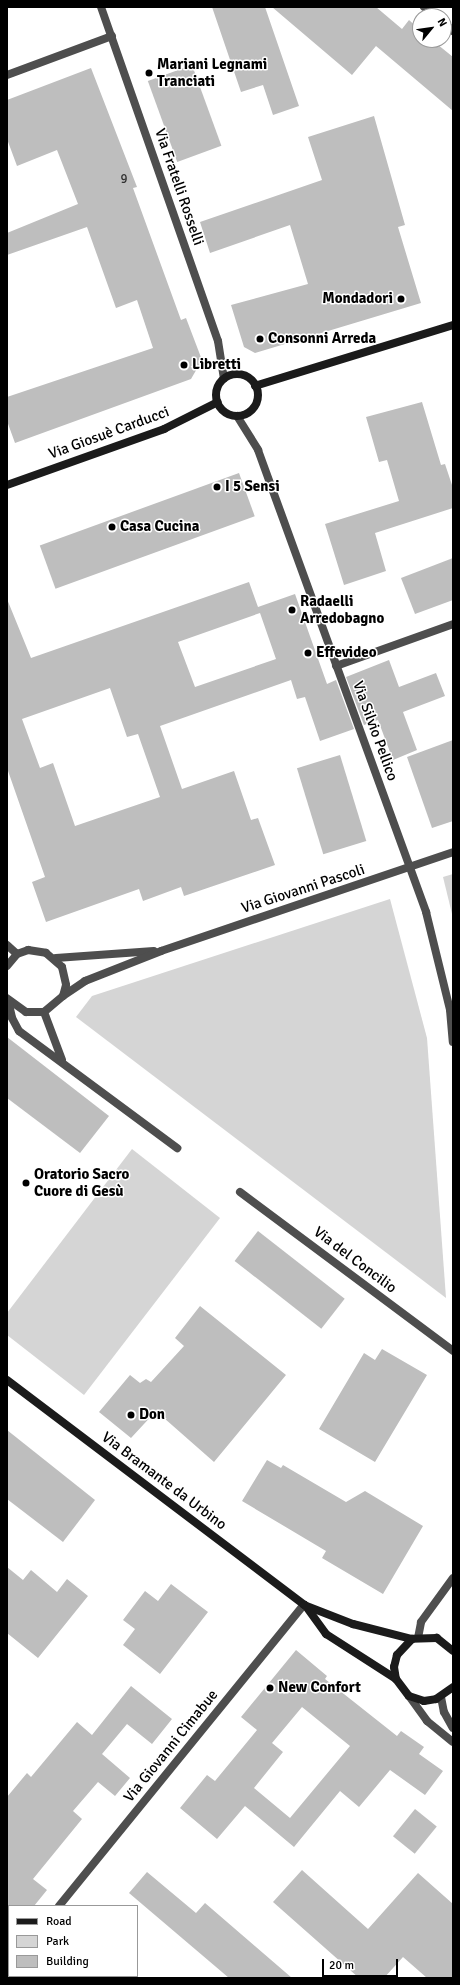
<!DOCTYPE html>
<html>
<head>
<meta charset="utf-8">
<style>
	body { margin:0 }
	#map { position:relative; width:460px; height:1985px; overflow:hidden; background:#fff; font-family:Signika,sans-serif }
	div>[style] { position:absolute }
	[style*='--x'] { left:calc(var(--x)*1px); top:calc(var(--y)*1px); width:calc(var(--w)*1px); rotate:calc(var(--a)*1deg) }
	.green>* { inset:0; background:#d5d5d5 }
	.building>* { inset:0; background:#bebebe; transform-origin:0 0 }
	.street>* { height:8px; margin:-4px; padding:0 4px; transform-origin:4px; border-radius:4px; background:#4e4e4e }
	.secondary>* { height:8px; margin:-4px; padding:0 4px; transform-origin:4px; border-radius:4px; background:#1b1b1b }
	.secondary>.ring { margin:-4px; padding:0; box-sizing:content-box; background:none; border:8px solid #1b1b1b; border-radius:50% }
	.dots>* { width:11px; height:11px; translate:-50% -50%; box-sizing:border-box; border:2px solid #fff; border-radius:50% }
	span { translate:-50% -50%; white-space:nowrap; text-align:center; line-height:1.15; -webkit-text-stroke:3px #fff; paint-order:stroke }
	.number-label { font-size:13px; color:#303030 }
	.number-label span { -webkit-text-stroke-width:0 }
	.poi-label { font-size:15px; color:#000; font-weight:700 }
	.left { translate:0 -50%; text-align:left }
	.right { translate:-100% -50%; text-align:right }
	.street-label { font-size:15px; color:#000 }
	.frame { position:absolute; inset:0; border:8px solid #000; pointer-events:none }
	.legend { position:absolute; left:8px; top:1905px; width:130px; height:72px; box-sizing:border-box; background:#fff; border:1px solid #999; margin:0; padding:5px 7px; list-style:none; font-size:12px; color:#000 }
	.legend li { display:flex; align-items:center; gap:8px; height:20px }
	.legend b { width:20px; border:1px solid #999 }
	.north { position:absolute; left:412px; top:8px; width:40px; height:40px; box-sizing:border-box; background:#fff; border:1px solid #999; border-radius:50%; rotate:61deg; font-size:11px; font-weight:700; line-height:16px; text-align:center; color:#000 }
	.north::after { content:''; display:block; margin:auto; width:14px; height:18px; background:#000; clip-path:polygon(50% 0,100% 100%,50% 72%,0 100%) }
	.scale { position:absolute; left:322px; top:1959px; width:76px; height:18px; box-sizing:border-box; border:2px solid #000; border-top:0; padding-left:5px; font-size:12px; line-height:14px; white-space:nowrap; color:#000; -webkit-text-stroke:3px #fff; paint-order:stroke }
</style>
</head>
<body>
<div id="map">
	<div class="green">
		<div style="clip-path:polygon(453px 874px,453px 918px,443px 877px)"></div>
		<div style="clip-path:polygon(390px 899px,427px 1038px,446px 1298px,76px 1017px,92px 996px)"></div>
		<div style="clip-path:polygon(132px 1149px,220px 1218px,84px 1395px,7px 1335px,7px 1313px)"></div>
	</div>
	<div class="building">
		<div style="clip-path:polygon(212px 7px,265px 7px,299px 106px,273px 115px,263px 85px,241px 92px)"></div>
		<div style="clip-path:polygon(272px 7px,376px 7px,402px 29px,409px 20px,420px 30px,420px 40px,432px 40px,453px 57px,453px 111px,376px 46px,352px 75px)"></div>
		<div style="left:192px;top:65px;width:86px;height:47px;rotate:70deg"></div>
		<div style="clip-path:polygon(91px 68px,137px 187px,133px 188px,181px 320px,186px 318px,202px 360px,191px 379px,15px 443px,7px 421px,7px 397px,153px 348px,137px 300px,116px 308px,87px 227px,7px 255px,7px 233px,78px 204px,57px 150px,17px 166px,7px 139px,7px 100px)"></div>
		<div style="clip-path:polygon(374px 116px,405px 225px,398px 227px,421px 303px,255px 353px,244px 347px,231px 305px,308px 284px,290px 225px,210px 253px,200px 222px,322px 180px,308px 137px)"></div>
		<div style="clip-path:polygon(422px 402px,441px 465px,445px 464px,453px 488px,453px 508px,375px 533px,386px 571px,344px 585px,325px 524px,399px 501px,387px 460px,379px 462px,366px 417px)"></div>
		<div style="left:239px;top:473px;width:46px;height:212px;rotate:70deg"></div>
		<div style="clip-path:polygon(453px 558px,453px 600px,415px 614px,401px 578px)"></div>
		<div style="clip-path:polygon(evenodd,249px 582px,258px 607px,295px 594px,327px 684px,336px 680px,354px 729px,320px 741px,305px 697px,297px 699px,291px 680px,160px 726px,182px 789px,234px 771px,251px 820px,258px 818px,275px 865px,184px 896px,181px 887px,143px 901px,139px 889px,46px 922px,32px 882px,45px 877px,7px 768px,7px 599px,31px 658px,249px 582px,260px 613px,276px 659px,195px 687px,178px 642px,260px 613px,249px 582px,110px 688px,127px 737px,138px 734px,160px 797px,75px 826px,53px 763px,40px 768px,22px 719px,110px 688px)"></div>
		<div style="clip-path:polygon(389px 660px,399px 687px,436px 673px,445px 696px,403px 712px,417px 750px,393px 760px,378px 720px,364px 725px,346px 677px)"></div>
		<div style="clip-path:polygon(453px 740px,453px 821px,432px 828px,407px 757px)"></div>
		<div style="left:340px;top:755px;width:90px;height:45px;rotate:73deg"></div>
		<div style="clip-path:polygon(7px 1037px,109px 1116px,80px 1153px,7px 1098px)"></div>
		<div style="left:258px;top:1231px;width:110px;height:38px;rotate:38deg"></div>
		<div style="clip-path:polygon(200px 1306px,286px 1375px,214px 1462px,156px 1411px,131px 1438px,99px 1412px,130px 1375px,140px 1383px,146px 1379px,151px 1382px,184px 1346px,175px 1338px)"></div>
		<div style="clip-path:polygon(382px 1349px,427px 1375px,375px 1462px,319px 1429px,364px 1353px,375px 1360px)"></div>
		<div style="clip-path:polygon(7px 1430px,95px 1500px,63px 1542px,7px 1499px)"></div>
		<div style="clip-path:polygon(267px 1460px,281px 1468px,283px 1465px,346px 1502px,365px 1491px,423px 1526px,383px 1594px,322px 1558px,326px 1551px,242px 1501px)"></div>
		<div style="clip-path:polygon(7px 1567px,23px 1580px,31px 1570px,57px 1592px,67px 1579px,88px 1596px,38px 1658px,7px 1633px)"></div>
		<div style="clip-path:polygon(171px 1584px,208px 1612px,160px 1674px,123px 1645px,135px 1629px,123px 1620px,145px 1591px,158px 1601px)"></div>
		<div style="clip-path:polygon(evenodd,296px 1650px,327px 1676px,325px 1679px,397px 1736px,401px 1731px,424px 1747px,419px 1754px,443px 1771px,425px 1795px,390px 1770px,359px 1807px,340px 1791px,294px 1847px,245px 1806px,217px 1839px,180px 1808px,207px 1775px,215px 1781px,257px 1730px,241px 1717px,296px 1650px,302px 1707px,350px 1746px,290px 1818px,254px 1788px,283px 1752px,272px 1743px,302px 1707px)"></div>
		<div style="clip-path:polygon(131px 1686px,172px 1719px,152px 1744px,127px 1724px,102px 1754px,130px 1778px,115px 1796px,98px 1782px,73px 1811px,82px 1819px,33px 1879px,47px 1890px,34px 1906px,7px 1906px,7px 1797px,27px 1773px,31px 1777px,77px 1722px,92px 1735px)"></div>
		<div style="left:415px;top:1809px;width:28px;height:35px;rotate:39deg"></div>
		<div style="clip-path:polygon(302px 1870px,368px 1929px,418px 1873px,453px 1904px,453px 1978px,427px 1978px,403px 1957px,384px 1978px,359px 1978px,273px 1902px)"></div>
		<div style="clip-path:polygon(147px 1872px,196px 1913px,205px 1903px,292px 1978px,229px 1978px,129px 1893px)"></div>
	</div>
	<div class="street">
		<div style="--x:101;--y:7;--w:354;--a:70.7"></div>
		<div style="--x:218;--y:341;--w:38;--a:81"></div>
		<div style="--x:424;--y:7;--w:14;--a:39"></div>
		<div style="--x:444;--y:23;--w:12;--a:42"></div>
		<div style="--x:7;--y:75;--w:112;--a:-20.4"></div>
		<div style="--x:237;--y:416;--w:40;--a:58"></div>
		<div style="--x:258;--y:450;--w:492;--a:70"></div>
		<div style="--x:426;--y:912;--w:101;--a:76.2"></div>
		<div style="--x:450;--y:1010;--w:32;--a:85"></div>
		<div style="--x:336;--y:666;--w:124;--a:-19.7"></div>
		<div style="--x:7;--y:945;--w:13;--a:42"></div>
		<div style="--x:56;--y:958;--w:98;--a:-4.1"></div>
		<div style="--x:7;--y:966;--w:16;--a:-50"></div>
		<div style="--x:17;--y:954;--w:12;--a:-20"></div>
		<div style="--x:28;--y:950;--w:18;--a:9"></div>
		<div style="--x:46;--y:953;--w:21;--a:41"></div>
		<div style="--x:62;--y:967;--w:18;--a:77"></div>
		<div style="--x:66;--y:985;--w:11;--a:105"></div>
		<div style="--x:63;--y:996;--w:25;--a:140"></div>
		<div style="--x:44;--y:1012;--w:18;--a:180"></div>
		<div style="--x:26;--y:1012;--w:24;--a:-144"></div>
		<div style="--x:63;--y:996;--w:27;--a:-34"></div>
		<div style="--x:85;--y:981;--w:82;--a:-21.5"></div>
		<div style="--x:161;--y:951;--w:308;--a:-18.7"></div>
		<div style="--x:8;--y:1000;--w:18;--a:77"></div>
		<div style="--x:12;--y:1018;--w:15;--a:62"></div>
		<div style="--x:19;--y:1031;--w:197;--a:36.5"></div>
		<div style="--x:44;--y:1012;--w:51;--a:69.4"></div>
		<div style="--x:240;--y:1192;--w:266;--a:36.7"></div>
		<div style="--x:418;--y:1638;--w:16;--a:-79"></div>
		<div style="--x:421;--y:1622;--w:54;--a:-54"></div>
		<div style="--x:409;--y:1696;--w:31;--a:54"></div>
		<div style="--x:427;--y:1721;--w:33;--a:39"></div>
		<div style="--x:441;--y:1697;--w:15;--a:79"></div>
		<div style="--x:444;--y:1712;--w:18;--a:61"></div>
		<div style="--x:59;--y:1906;--w:388;--a:-50.9"></div>
		<div style="--x:7;--y:1970;--w:3;--a:-45"></div>
	</div>
	<div class="secondary">
		<div class="ring" style="left:216px;top:374px;width:34px;height:34px"></div>
		<div style="--x:255;--y:386;--w:207;--a:-17.1"></div>
		<div style="--x:7;--y:485;--w:167;--a:-19.6"></div>
		<div style="--x:164;--y:429;--w:60;--a:-26.6"></div>
		<div style="--x:7;--y:1380;--w:373;--a:37.1"></div>
		<div style="--x:304;--y:1605;--w:53;--a:21.2"></div>
		<div style="--x:353;--y:1624;--w:61;--a:14.3"></div>
		<div style="--x:305;--y:1605;--w:36;--a:54"></div>
		<div style="--x:326;--y:1634;--w:83;--a:32.7"></div>
		<div style="--x:453;--y:1651;--w:21;--a:-141"></div>
		<div style="--x:437;--y:1638;--w:25;--a:178"></div>
		<div style="--x:412;--y:1639;--w:22;--a:133"></div>
		<div style="--x:397;--y:1655;--w:12;--a:104"></div>
		<div style="--x:394;--y:1667;--w:12;--a:81"></div>
		<div style="--x:396;--y:1679;--w:21;--a:53"></div>
		<div style="--x:409;--y:1696;--w:16;--a:18"></div>
		<div style="--x:424;--y:1701;--w:12;--a:-9"></div>
		<div style="--x:436;--y:1699;--w:21;--a:-35"></div>
	</div>
	<div class="dots">
		<div style="left:149px;top:73px;background:#000"></div>
		<div style="left:401px;top:299px;background:#000"></div>
		<div style="left:260px;top:339px;background:#000"></div>
		<div style="left:184px;top:365px;background:#000"></div>
		<div style="left:217px;top:487px;background:#000"></div>
		<div style="left:112px;top:527px;background:#000"></div>
		<div style="left:292px;top:610px;background:#000"></div>
		<div style="left:308px;top:653px;background:#000"></div>
		<div style="left:26px;top:1183px;background:#000"></div>
		<div style="left:131px;top:1415px;background:#000"></div>
		<div style="left:270px;top:1688px;background:#000"></div>
	</div>
	<div class="number-label">
		<span style="left:124px;top:179px">9</span>
	</div>
	<div class="poi-label">
		<span class="left" style="left:157px;top:73px">Mariani Legnami<br>Tranciati</span>
		<span class="right" style="left:393px;top:299px">Mondadori</span>
		<span class="left" style="left:268px;top:339px">Consonni Arreda</span>
		<span class="left" style="left:192px;top:365px">Libretti</span>
		<span class="left" style="left:225px;top:487px">I 5 Sensi</span>
		<span class="left" style="left:120px;top:527px">Casa Cucina</span>
		<span class="left" style="left:300px;top:610px">Radaelli<br>Arredobagno</span>
		<span class="left" style="left:316px;top:653px">Effevideo</span>
		<span class="left" style="left:34px;top:1183px">Oratorio Sacro<br>Cuore di Gesù</span>
		<span class="left" style="left:139px;top:1415px">Don</span>
		<span class="left" style="left:278px;top:1688px">New Confort</span>
	</div>
	<div class="street-label">
		<span style="left:179px;top:187px;rotate:71deg">Via Fratelli Rosselli</span>
		<span style="left:109px;top:433px;rotate:-20deg">Via Giosuè Carducci</span>
		<span style="left:375px;top:731px;rotate:70deg">Via Silvio Pellico</span>
		<span style="left:303px;top:889px;rotate:-18deg">Via Giovanni Pascoli</span>
		<span style="left:355px;top:1260px;rotate:37deg">Via del Concilio</span>
		<span style="left:164px;top:1481px;rotate:37deg">Via Bramante da Urbino</span>
		<span style="left:171px;top:1746px;rotate:-51deg">Via Giovanni Cimabue</span>
	</div>
	<div class="frame"></div>
	<ul class="legend">
	<li><b style="height:5px;background:#1b1b1b"></b>Road</li>
	<li><b style="height:11px;background:#d5d5d5"></b>Park</li>
	<li><b style="height:11px;background:#bebebe"></b>Building</li>
	</ul>
	<div class="north">N</div>
	<div class="scale">20 m</div>
</div>
</body>
</html>
